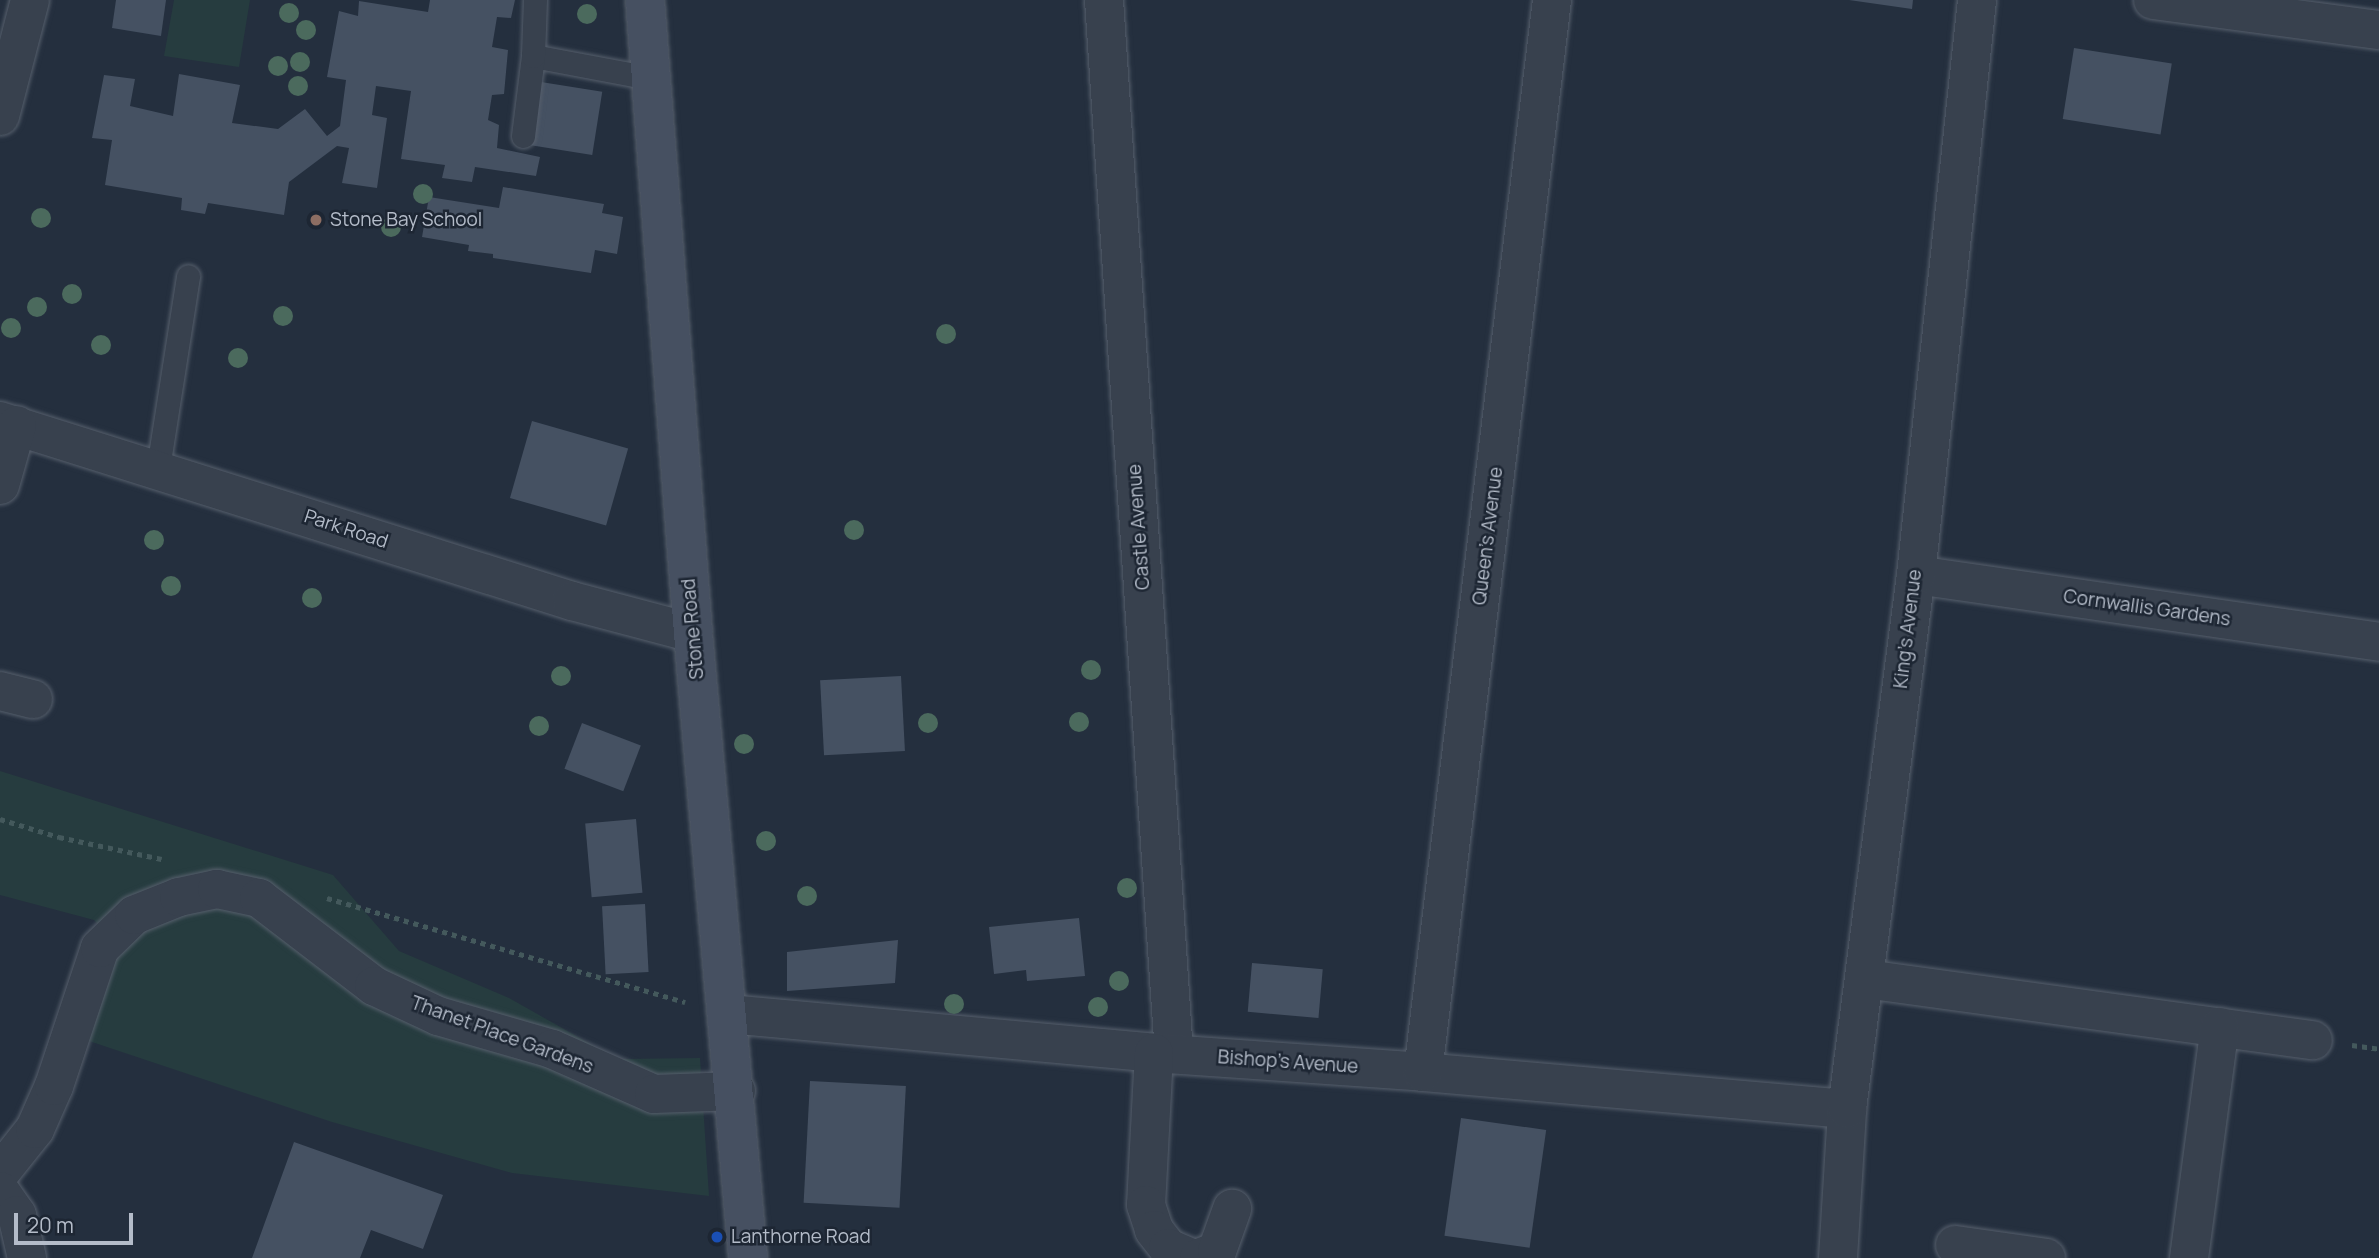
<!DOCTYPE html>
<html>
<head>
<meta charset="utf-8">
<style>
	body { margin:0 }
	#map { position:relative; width:2379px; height:1258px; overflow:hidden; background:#242f3e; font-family:Manrope,sans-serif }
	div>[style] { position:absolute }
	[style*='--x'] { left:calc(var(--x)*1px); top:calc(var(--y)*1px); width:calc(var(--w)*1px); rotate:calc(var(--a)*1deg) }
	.green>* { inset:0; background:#263c3f }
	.building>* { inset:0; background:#455162; transform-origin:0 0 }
	.path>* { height:4.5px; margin-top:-2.25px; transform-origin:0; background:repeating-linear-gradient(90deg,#44595c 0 5px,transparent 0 10px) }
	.roads { filter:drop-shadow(0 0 2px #565f6c) drop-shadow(0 0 2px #565f6c) }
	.service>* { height:23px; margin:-11.5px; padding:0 11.5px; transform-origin:11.5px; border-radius:11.5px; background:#38414e }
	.minor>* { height:38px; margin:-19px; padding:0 19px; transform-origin:19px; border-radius:19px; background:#38414e }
	.secondary>* { height:38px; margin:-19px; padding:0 19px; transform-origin:19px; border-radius:19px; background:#465061 }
	.trees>* { width:20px; height:20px; margin:-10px; border-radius:50%; background:#4b6a5d }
	.dots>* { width:19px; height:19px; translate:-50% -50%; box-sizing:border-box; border:4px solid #1d2633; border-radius:50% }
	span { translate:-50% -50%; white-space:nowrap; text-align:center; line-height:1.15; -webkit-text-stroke:5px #1d2633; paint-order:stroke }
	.poi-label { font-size:19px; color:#b4bcc9 }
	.left { translate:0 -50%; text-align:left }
	.street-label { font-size:19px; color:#b4bcc9 }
	.scale { position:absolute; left:14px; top:1213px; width:119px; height:32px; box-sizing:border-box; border:4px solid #b4bcc9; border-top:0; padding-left:9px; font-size:21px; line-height:24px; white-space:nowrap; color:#b4bcc9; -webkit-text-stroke:5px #1d2633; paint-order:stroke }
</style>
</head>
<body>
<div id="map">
	<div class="green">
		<div style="clip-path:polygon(174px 0,250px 0,239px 67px,164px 56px)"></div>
		<div style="clip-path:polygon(0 771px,333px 875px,399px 951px,509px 998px,617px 1059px,700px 1058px,709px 1196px,512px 1173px,332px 1122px,71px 1035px,117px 944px,94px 920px,0 895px)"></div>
	</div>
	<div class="building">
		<div style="clip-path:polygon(116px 0,166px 0,161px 36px,112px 28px)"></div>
		<div style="clip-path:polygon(430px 0,515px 0,511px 18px,497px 17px,492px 47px,508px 50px,504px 94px,492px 95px,488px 120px,499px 125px,497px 148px,540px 157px,536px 176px,475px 167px,472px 182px,442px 178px,445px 165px,401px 159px,411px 91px,376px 86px,372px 115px,387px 118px,377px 188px,342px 183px,349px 148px,337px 146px,289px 182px,284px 215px,208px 203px,205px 214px,181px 210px,182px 198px,105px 185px,112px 140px,92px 138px,104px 75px,135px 79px,130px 106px,173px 116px,179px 74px,240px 85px,232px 123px,278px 129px,305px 109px,327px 136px,340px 126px,346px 80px,327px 77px,339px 11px,358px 16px,359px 1px,428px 12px)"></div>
		<div style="clip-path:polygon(1849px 0,1913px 0,1912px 9px)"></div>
		<div style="left:2074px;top:48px;width:99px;height:72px;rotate:9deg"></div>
		<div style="left:541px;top:82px;width:62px;height:64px;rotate:9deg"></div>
		<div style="clip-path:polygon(503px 187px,604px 204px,602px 213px,623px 217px,617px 254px,595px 250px,591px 273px,493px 258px,493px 254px,468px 251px,469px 245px,422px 237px,429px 197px,499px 208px)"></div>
		<div style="left:532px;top:421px;width:100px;height:80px;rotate:16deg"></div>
		<div style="left:901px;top:676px;width:75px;height:81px;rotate:87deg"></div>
		<div style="left:582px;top:723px;width:63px;height:49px;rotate:21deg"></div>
		<div style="left:636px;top:819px;width:74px;height:51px;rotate:85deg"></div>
		<div style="left:645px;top:904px;width:68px;height:43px;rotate:87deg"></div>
		<div style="clip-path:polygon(1079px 918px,1085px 976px,1027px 981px,1026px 970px,994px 974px,989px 927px)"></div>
		<div style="clip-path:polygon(898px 940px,895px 983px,787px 991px,787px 952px)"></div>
		<div style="left:1252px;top:963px;width:71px;height:49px;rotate:5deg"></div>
		<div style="left:810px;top:1081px;width:96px;height:122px;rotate:3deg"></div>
		<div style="left:1461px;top:1118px;width:86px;height:119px;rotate:8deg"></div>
		<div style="clip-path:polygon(294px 1142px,443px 1195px,423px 1249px,371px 1230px,360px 1258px,252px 1258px)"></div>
	</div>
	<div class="path">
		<div style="--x:0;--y:819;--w:62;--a:17"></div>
		<div style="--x:59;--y:837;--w:105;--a:12.1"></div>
		<div style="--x:327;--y:898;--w:373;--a:16.2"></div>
		<div style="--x:2352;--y:1045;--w:27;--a:8"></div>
	</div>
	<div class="roads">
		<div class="service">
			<div style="--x:533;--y:56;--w:120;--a:10.6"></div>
			<div style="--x:523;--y:136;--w:81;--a:-82.9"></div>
			<div style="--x:533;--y:56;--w:56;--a:-88"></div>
			<div style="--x:158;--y:468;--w:194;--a:-81.1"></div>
		</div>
		<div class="minor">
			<div style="--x:1104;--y:0;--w:1056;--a:86.2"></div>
			<div style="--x:2153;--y:0;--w:228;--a:7.6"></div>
			<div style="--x:0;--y:116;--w:120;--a:-75.5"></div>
			<div style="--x:0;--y:421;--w:600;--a:17.47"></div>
			<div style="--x:572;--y:601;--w:125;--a:14.8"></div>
			<div style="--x:0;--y:485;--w:62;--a:-74.2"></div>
			<div style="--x:1916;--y:575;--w:468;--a:8.2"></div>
			<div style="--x:0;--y:691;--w:34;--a:14"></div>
			<div style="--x:1865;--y:979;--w:452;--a:7.8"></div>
			<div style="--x:728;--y:1014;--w:428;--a:5.2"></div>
			<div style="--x:1154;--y:1053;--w:270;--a:4"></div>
			<div style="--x:1423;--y:1072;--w:426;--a:5"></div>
			<div style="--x:1154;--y:1053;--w:152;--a:93"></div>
			<div style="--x:1146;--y:1205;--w:26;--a:72"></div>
			<div style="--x:1154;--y:1230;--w:23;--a:52"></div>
			<div style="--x:1168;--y:1248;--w:26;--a:23"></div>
			<div style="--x:1423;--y:1072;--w:1080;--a:-83.14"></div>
			<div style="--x:0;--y:1173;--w:56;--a:-51.5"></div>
			<div style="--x:35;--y:1129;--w:47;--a:-66.2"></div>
			<div style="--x:54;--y:1086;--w:145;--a:-71.6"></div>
			<div style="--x:100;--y:948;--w:47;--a:-44.1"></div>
			<div style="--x:134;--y:915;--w:48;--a:-21.8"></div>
			<div style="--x:179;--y:897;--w:39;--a:-12"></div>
			<div style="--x:217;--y:889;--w:43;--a:12.1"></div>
			<div style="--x:259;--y:898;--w:145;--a:37.4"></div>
			<div style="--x:374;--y:986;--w:71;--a:25.1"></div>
			<div style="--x:438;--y:1016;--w:119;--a:16.1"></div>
			<div style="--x:552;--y:1049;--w:111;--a:23.8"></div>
			<div style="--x:654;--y:1094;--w:82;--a:-2.1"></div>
			<div style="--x:0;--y:1191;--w:29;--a:55"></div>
			<div style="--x:17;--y:1215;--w:44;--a:76.9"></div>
			<div style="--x:1955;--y:1245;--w:92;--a:8.1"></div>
			<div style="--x:1199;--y:1258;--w:19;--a:-21"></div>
			<div style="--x:1217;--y:1251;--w:45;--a:-70.3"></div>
			<div style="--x:1838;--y:1258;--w:149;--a:-86.5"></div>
			<div style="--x:1847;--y:1109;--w:538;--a:-82.64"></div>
			<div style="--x:1916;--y:575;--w:578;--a:-83.94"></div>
			<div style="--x:2189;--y:1258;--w:233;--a:-82.4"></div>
		</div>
		<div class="secondary">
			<div style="--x:645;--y:0;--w:635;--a:85.66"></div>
			<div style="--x:693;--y:633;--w:627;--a:84.97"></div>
		</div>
	</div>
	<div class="trees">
		<div style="left:289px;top:13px"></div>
		<div style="left:587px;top:14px"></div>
		<div style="left:306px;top:30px"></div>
		<div style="left:300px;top:62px"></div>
		<div style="left:278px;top:66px"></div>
		<div style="left:298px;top:86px"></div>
		<div style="left:423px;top:194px"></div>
		<div style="left:41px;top:218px"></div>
		<div style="left:391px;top:227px"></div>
		<div style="left:72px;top:294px"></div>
		<div style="left:37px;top:307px"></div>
		<div style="left:283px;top:316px"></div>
		<div style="left:11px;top:328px"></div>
		<div style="left:946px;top:334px"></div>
		<div style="left:101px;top:345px"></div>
		<div style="left:238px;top:358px"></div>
		<div style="left:854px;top:530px"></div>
		<div style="left:154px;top:540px"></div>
		<div style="left:171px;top:586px"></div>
		<div style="left:312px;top:598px"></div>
		<div style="left:1091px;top:670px"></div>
		<div style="left:561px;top:676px"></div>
		<div style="left:1079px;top:722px"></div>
		<div style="left:928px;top:723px"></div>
		<div style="left:539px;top:726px"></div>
		<div style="left:744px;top:744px"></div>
		<div style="left:766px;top:841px"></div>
		<div style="left:1127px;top:888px"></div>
		<div style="left:807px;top:896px"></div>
		<div style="left:1119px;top:981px"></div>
		<div style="left:954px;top:1004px"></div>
		<div style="left:1098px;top:1007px"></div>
	</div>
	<div class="dots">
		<div style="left:316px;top:220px;background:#8d6e63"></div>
		<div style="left:717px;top:1237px;background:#1a4fb4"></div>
	</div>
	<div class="poi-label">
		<span class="left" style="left:330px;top:220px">Stone Bay School</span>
		<span class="left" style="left:731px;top:1237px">Lanthorne Road</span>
	</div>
	<div class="street-label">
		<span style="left:1139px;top:527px;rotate:-94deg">Castle Avenue</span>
		<span style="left:346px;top:529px;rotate:18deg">Park Road</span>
		<span style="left:1488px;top:536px;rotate:-83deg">Queen's Avenue</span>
		<span style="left:2147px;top:608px;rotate:8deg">Cornwallis Gardens</span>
		<span style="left:693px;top:629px;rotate:-95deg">Stone Road</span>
		<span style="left:1908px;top:629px;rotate:-83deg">King's Avenue</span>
		<span style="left:502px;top:1035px;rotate:20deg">Thanet Place Gardens</span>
		<span style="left:1288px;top:1062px;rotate:4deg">Bishop's Avenue</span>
	</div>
	<div class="scale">20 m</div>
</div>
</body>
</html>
